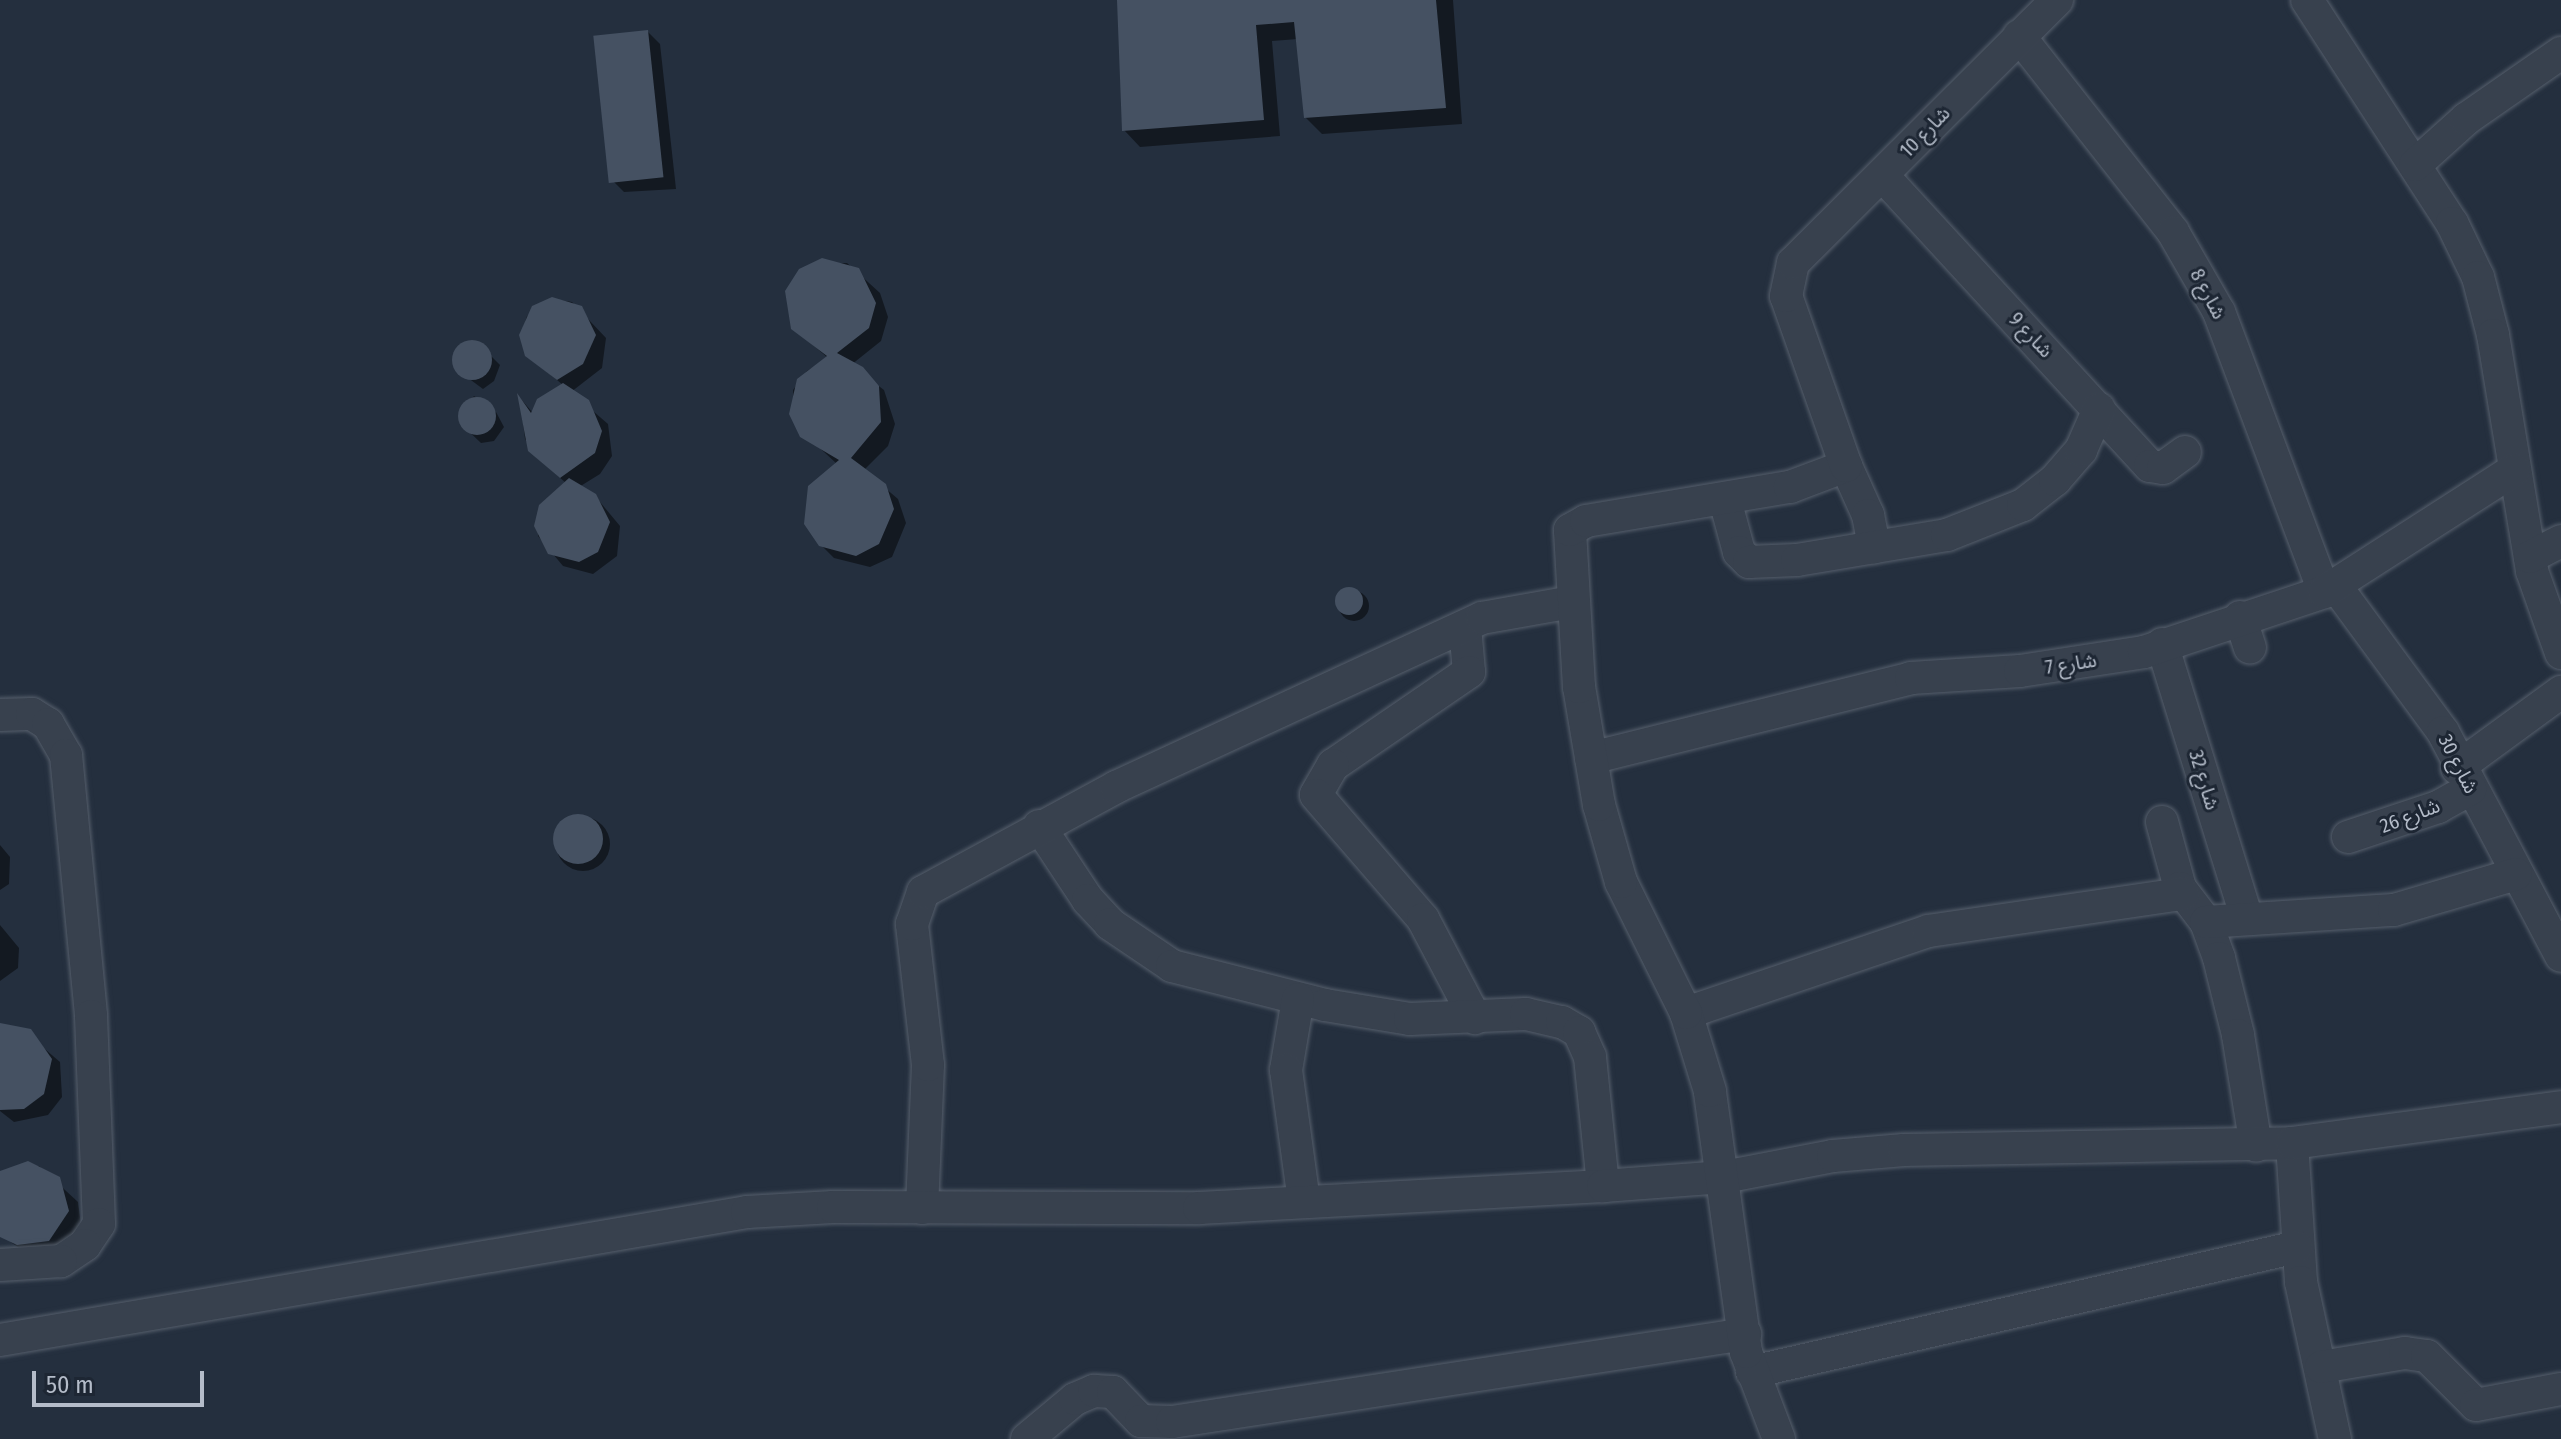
<!DOCTYPE html>
<html>
<head>
<meta charset="utf-8">
<style>
	body { margin:0 }
	#map { position:relative; width:2561px; height:1439px; overflow:hidden; background:#242f3e; font-family:"Fira Sans Condensed","Noto Sans Arabic",sans-serif }
	div>[style] { position:absolute }
	[style*='--x'] { left:calc(var(--x)*1px); top:calc(var(--y)*1px); width:calc(var(--w)*1px); rotate:calc(var(--a)*1deg) }
	.shadow>* { inset:0; background:#0007 }
	.round { border-radius:50% }
	.building>* { inset:0; background:#455162; transform-origin:0 0 }
	.roads { filter:drop-shadow(0 0 2px #565f6c) drop-shadow(0 0 2px #565f6c) }
	.minor>* { height:32px; margin:-16px; padding:0 16px; transform-origin:16px; border-radius:16px; background:#38414e }
	span { translate:-50% -50%; white-space:nowrap; text-align:center; line-height:1.15; -webkit-text-stroke:6px #1d2633; paint-order:stroke }
	.street-label { font-size:20px; color:#b4bcc9 }
	.scale { position:absolute; left:32px; top:1371px; width:172px; height:36px; box-sizing:border-box; border:4px solid #b4bcc9; border-top:0; padding-left:10px; font-size:24px; line-height:28px; white-space:nowrap; color:#b4bcc9; -webkit-text-stroke:6px #1d2633; paint-order:stroke }
</style>
</head>
<body>
<div id="map">
	<div class="shadow">
		<div style="clip-path:polygon(1119px 0,1453px 0,1462px 124px,1322px 134px,1305px 117px,1298px 39px,1272px 41px,1280px 136px,1140px 147px,1124px 130px)"></div>
		<div style="clip-path:polygon(648px 32px,660px 44px,676px 189px,624px 192px,612px 180px)"></div>
		<div style="clip-path:polygon(847px 263px,880px 293px,888px 317px,881px 341px,851px 365px,884px 390px,895px 424px,888px 446px,864px 470px,898px 499px,906px 523px,892px 557px,870px 567px,834px 558px,820px 544px,837px 464px,795px 425px,793px 390px,807px 371px,828px 358px,793px 328px,811px 264px)"></div>
		<div style="clip-path:polygon(552px 299px,572px 302px,606px 338px,602px 368px,571px 392px,608px 424px,612px 456px,600px 474px,579px 487px,595px 496px,620px 526px,617px 556px,593px 574px,563px 566px,538px 536px,541px 506px,566px 483px,537px 458px,525px 439px,520px 398px,533px 413px,563px 385px,527px 355px,521px 335px,527px 316px)"></div>
		<div style="clip-path:polygon(466px 343px,478px 343px,500px 365px,494px 381px,483px 389px,460px 372px,455px 360px)"></div>
		<div style="clip-path:polygon(474px 396px,496px 412px,504px 427px,494px 441px,481px 443px,462px 425px,460px 412px)"></div>
		<div class="round" style="left:1339px;top:591px;width:30px;height:30px"></div>
		<div class="round" style="left:556px;top:817px;width:54px;height:54px"></div>
		<div style="clip-path:polygon(0 845px,10px 857px,9px 884px,0 890px)"></div>
		<div style="clip-path:polygon(0 925px,19px 948px,18px 968px,0 981px)"></div>
		<div style="clip-path:polygon(19px 1027px,60px 1062px,62px 1097px,48px 1115px,14px 1122px,0 1111px,0 1028px)"></div>
		<div style="clip-path:polygon(39px 1166px,78px 1202px,81px 1225px,62px 1253px,31px 1257px,0 1234px,0 1178px,6px 1169px)"></div>
	</div>
	<div class="building">
		<div style="clip-path:polygon(1117px 0,1436px 0,1446px 108px,1304px 118px,1294px 22px,1256px 25px,1264px 120px,1122px 131px)"></div>
		<div style="left:648px;top:30px;width:148px;height:55px;rotate:84deg"></div>
		<div style="clip-path:polygon(822px 258px,859px 268px,876px 303px,869px 328px,837px 353px,863px 367px,879px 386px,881px 422px,851px 458px,886px 484px,894px 509px,879px 544px,856px 556px,819px 546px,804px 524px,808px 486px,839px 460px,800px 437px,789px 414px,797px 379px,827px 356px,791px 329px,785px 291px,799px 269px)"></div>
		<div style="clip-path:polygon(552px 297px,582px 306px,596px 335px,583px 364px,557px 380px,525px 356px,519px 335px,532px 306px)"></div>
		<div class="round" style="left:452px;top:340px;width:40px;height:40px"></div>
		<div style="clip-path:polygon(563px 383px,589px 400px,602px 431px,595px 453px,560px 478px,528px 451px,517px 393px,531px 413px,537px 399px)"></div>
		<div class="round" style="left:458px;top:397px;width:38px;height:38px"></div>
		<div style="clip-path:polygon(569px 478px,596px 494px,610px 522px,598px 552px,579px 562px,548px 554px,534px 526px,539px 505px)"></div>
		<div class="round" style="left:1335px;top:587px;width:28px;height:28px"></div>
		<div class="round" style="left:553px;top:814px;width:50px;height:50px"></div>
		<div style="clip-path:polygon(0 1023px,31px 1029px,52px 1059px,44px 1094px,24px 1109px,0 1110px)"></div>
		<div style="clip-path:polygon(28px 1161px,60px 1177px,69px 1211px,49px 1241px,17px 1245px,0 1237px,0 1171px)"></div>
	</div>
	<div class="roads">
		<div class="minor">
			<div style="--x:2307;--y:0;--w:266;--a:57"></div>
			<div style="--x:2452;--y:223;--w:60;--a:64.3"></div>
			<div style="--x:2478;--y:277;--w:60;--a:75.5"></div>
			<div style="--x:2493;--y:335;--w:239;--a:80.6"></div>
			<div style="--x:2532;--y:571;--w:87;--a:70.5"></div>
			<div style="--x:2019;--y:36;--w:249;--a:51.8"></div>
			<div style="--x:2173;--y:232;--w:92;--a:60.1"></div>
			<div style="--x:2219;--y:312;--w:299;--a:69.4"></div>
			<div style="--x:2415;--y:165;--w:69;--a:-42"></div>
			<div style="--x:2466;--y:119;--w:116;--a:-34.8"></div>
			<div style="--x:1883;--y:176;--w:394;--a:47.4"></div>
			<div style="--x:2150;--y:466;--w:13;--a:9"></div>
			<div style="--x:2163;--y:468;--w:27;--a:-36"></div>
			<div style="--x:1846;--y:466;--w:54;--a:65.8"></div>
			<div style="--x:1868;--y:515;--w:33;--a:79"></div>
			<div style="--x:1725;--y:500;--w:54;--a:74.9"></div>
			<div style="--x:1739;--y:552;--w:14;--a:45"></div>
			<div style="--x:1749;--y:562;--w:48;--a:-2.4"></div>
			<div style="--x:1797;--y:560;--w:152;--a:-9.5"></div>
			<div style="--x:1947;--y:535;--w:82;--a:-21.5"></div>
			<div style="--x:2023;--y:505;--w:41;--a:-38"></div>
			<div style="--x:2055;--y:480;--w:40;--a:-49"></div>
			<div style="--x:2081;--y:450;--w:45;--a:-66.3"></div>
			<div style="--x:2530;--y:557;--w:35;--a:-27"></div>
			<div style="--x:2335;--y:585;--w:182;--a:53.7"></div>
			<div style="--x:2443;--y:732;--w:253;--a:62.2"></div>
			<div style="--x:2240;--y:617;--w:32;--a:72"></div>
			<div style="--x:1465;--y:627;--w:45;--a:84.9"></div>
			<div style="--x:1469;--y:672;--w:165;--a:145.6"></div>
			<div style="--x:1333;--y:765;--w:34;--a:120"></div>
			<div style="--x:1316;--y:795;--w:164;--a:49.2"></div>
			<div style="--x:1423;--y:919;--w:112;--a:62.3"></div>
			<div style="--x:2162;--y:644;--w:285;--a:72.8"></div>
			<div style="--x:0;--y:715;--w:32;--a:-2"></div>
			<div style="--x:32;--y:714;--w:19;--a:32"></div>
			<div style="--x:48;--y:724;--w:36;--a:60"></div>
			<div style="--x:66;--y:755;--w:262;--a:84.5"></div>
			<div style="--x:91;--y:1016;--w:208;--a:87.8"></div>
			<div style="--x:99;--y:1224;--w:25;--a:124"></div>
			<div style="--x:85;--y:1245;--w:29;--a:146"></div>
			<div style="--x:61;--y:1261;--w:61;--a:176.2"></div>
			<div style="--x:1591;--y:758;--w:330;--a:-14"></div>
			<div style="--x:1911;--y:678;--w:109;--a:-3.7"></div>
			<div style="--x:2020;--y:671;--w:125;--a:-8.7"></div>
			<div style="--x:2144;--y:652;--w:190;--a:-18.4"></div>
			<div style="--x:2324;--y:592;--w:226;--a:-32.7"></div>
			<div style="--x:2457;--y:768;--w:129;--a:-36.2"></div>
			<div style="--x:2162;--y:822;--w:68;--a:74.7"></div>
			<div style="--x:2180;--y:888;--w:43;--a:52.6"></div>
			<div style="--x:2206;--y:922;--w:38;--a:70"></div>
			<div style="--x:2219;--y:958;--w:79;--a:76.1"></div>
			<div style="--x:2238;--y:1035;--w:112;--a:80.8"></div>
			<div style="--x:1039;--y:826;--w:89;--a:56.5"></div>
			<div style="--x:1088;--y:900;--w:33;--a:47"></div>
			<div style="--x:1110;--y:924;--w:75;--a:34.1"></div>
			<div style="--x:1172;--y:966;--w:158;--a:14.3"></div>
			<div style="--x:1325;--y:1005;--w:86;--a:9.4"></div>
			<div style="--x:1410;--y:1019;--w:116;--a:-2.5"></div>
			<div style="--x:1526;--y:1014;--w:37;--a:13"></div>
			<div style="--x:1562;--y:1022;--w:20;--a:30"></div>
			<div style="--x:1579;--y:1032;--w:27;--a:66"></div>
			<div style="--x:1590;--y:1057;--w:130;--a:84.2"></div>
			<div style="--x:2348;--y:837;--w:95;--a:-18.4"></div>
			<div style="--x:2438;--y:807;--w:37;--a:-29"></div>
			<div style="--x:2206;--y:922;--w:188;--a:-3.7"></div>
			<div style="--x:2394;--y:910;--w:127;--a:-16.4"></div>
			<div style="--x:1298;--y:999;--w:72;--a:99.6"></div>
			<div style="--x:1286;--y:1070;--w:132;--a:82.2"></div>
			<div style="--x:1686;--y:1013;--w:256;--a:-18.7"></div>
			<div style="--x:1928;--y:931;--w:258;--a:-8.3"></div>
			<div style="--x:2292;--y:1143;--w:139;--a:86.3"></div>
			<div style="--x:2301;--y:1282;--w:161;--a:77.8"></div>
			<div style="--x:922;--y:1208;--w:143;--a:-87.6"></div>
			<div style="--x:928;--y:1065;--w:142;--a:-96.5"></div>
			<div style="--x:912;--y:924;--w:34;--a:-71"></div>
			<div style="--x:923;--y:892;--w:220;--a:-28.5"></div>
			<div style="--x:1116;--y:787;--w:403;--a:-24.8"></div>
			<div style="--x:1482;--y:618;--w:91;--a:-10.1"></div>
			<div style="--x:0;--y:1340;--w:758;--a:-9.72"></div>
			<div style="--x:747;--y:1212;--w:86;--a:-3.3"></div>
			<div style="--x:833;--y:1207;--w:366;--a:0.2"></div>
			<div style="--x:1199;--y:1208;--w:405;--a:-3.1"></div>
			<div style="--x:1603;--y:1186;--w:121;--a:-4.3"></div>
			<div style="--x:1724;--y:1177;--w:111;--a:-10.9"></div>
			<div style="--x:1833;--y:1156;--w:71;--a:-4.8"></div>
			<div style="--x:1904;--y:1150;--w:388;--a:-1"></div>
			<div style="--x:2292;--y:1143;--w:271;--a:-7.6"></div>
			<div style="--x:2321;--y:1367;--w:85;--a:-9.5"></div>
			<div style="--x:2405;--y:1353;--w:22;--a:8"></div>
			<div style="--x:2427;--y:1356;--w:69;--a:45"></div>
			<div style="--x:2476;--y:1405;--w:86;--a:-10.7"></div>
			<div style="--x:1752;--y:1372;--w:559;--a:-12.92"></div>
			<div style="--x:1027;--y:1439;--w:62;--a:-39.8"></div>
			<div style="--x:1075;--y:1399;--w:21;--a:-23"></div>
			<div style="--x:1094;--y:1391;--w:19;--a:3"></div>
			<div style="--x:1113;--y:1392;--w:40;--a:46"></div>
			<div style="--x:1141;--y:1421;--w:31;--a:2"></div>
			<div style="--x:1172;--y:1422;--w:580;--a:-8.73"></div>
			<div style="--x:1779;--y:1439;--w:93;--a:-110.8"></div>
			<div style="--x:1746;--y:1352;--w:263;--a:-97.9"></div>
			<div style="--x:1710;--y:1091;--w:82;--a:-107.1"></div>
			<div style="--x:1686;--y:1013;--w:146;--a:-116.4"></div>
			<div style="--x:1621;--y:882;--w:80;--a:-105.9"></div>
			<div style="--x:1599;--y:805;--w:120;--a:-99.6"></div>
			<div style="--x:1579;--y:687;--w:157;--a:-93.3"></div>
			<div style="--x:1570;--y:530;--w:18;--a:-29"></div>
			<div style="--x:1586;--y:521;--w:207;--a:-9.5"></div>
			<div style="--x:1790;--y:487;--w:60;--a:-20.6"></div>
			<div style="--x:1846;--y:466;--w:180;--a:-109.4"></div>
			<div style="--x:1786;--y:296;--w:34;--a:-78"></div>
			<div style="--x:1793;--y:263;--w:373;--a:-44.9"></div>
		</div>
	</div>
	<div class="street-label">
		<span style="left:1925px;top:132px;rotate:-46deg">شارع 10</span>
		<span style="left:2208px;top:294px;rotate:62deg">شارع 8</span>
		<span style="left:2031px;top:335px;rotate:47deg">شارع 9</span>
		<span style="left:2071px;top:664px;rotate:-9deg">شارع 7</span>
		<span style="left:2458px;top:764px;rotate:63deg">شارع 30</span>
		<span style="left:2204px;top:780px;rotate:73deg">شارع 32</span>
		<span style="left:2410px;top:816px;rotate:-21deg">شارع 26</span>
	</div>
	<div class="scale">50 m</div>
</div>
</body>
</html>
